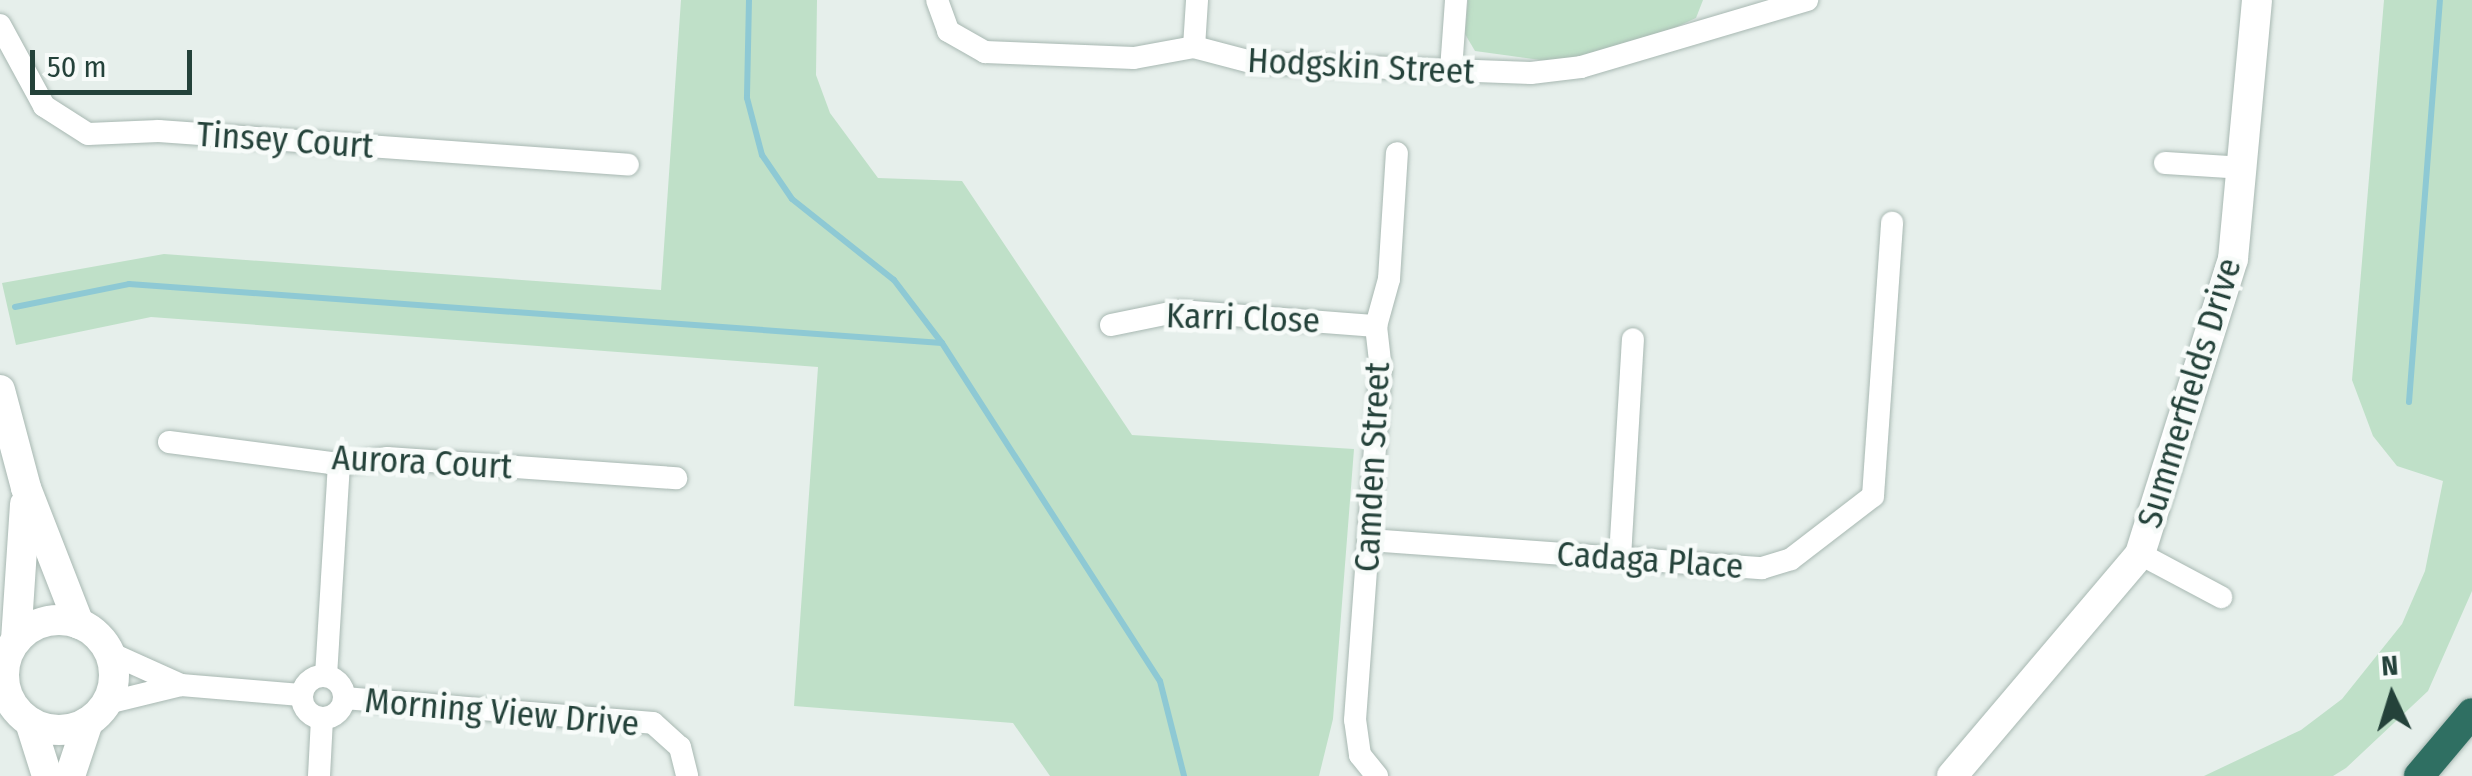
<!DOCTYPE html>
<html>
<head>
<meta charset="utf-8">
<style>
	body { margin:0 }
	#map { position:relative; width:2472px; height:776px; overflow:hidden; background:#e6efeb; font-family:"Fira Sans Condensed",sans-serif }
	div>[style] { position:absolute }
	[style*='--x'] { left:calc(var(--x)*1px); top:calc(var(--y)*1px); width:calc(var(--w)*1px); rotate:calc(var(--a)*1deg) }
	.green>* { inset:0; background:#bfe0c8 }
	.stream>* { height:6px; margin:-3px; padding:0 3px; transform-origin:3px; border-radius:3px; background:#8ec9d4 }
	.roads { filter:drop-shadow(0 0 2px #a8b8b2) drop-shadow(0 0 2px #a8b8b2) }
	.street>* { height:22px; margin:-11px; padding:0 11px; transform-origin:11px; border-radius:11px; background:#fff }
	.street>.ring { margin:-11px; padding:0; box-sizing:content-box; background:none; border:22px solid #fff; border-radius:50% }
	.secondary>* { height:30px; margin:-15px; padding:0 15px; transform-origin:15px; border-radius:15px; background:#fff }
	.secondary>.ring { margin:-15px; padding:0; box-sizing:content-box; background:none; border:30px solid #fff; border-radius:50% }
	.highway>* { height:30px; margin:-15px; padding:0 15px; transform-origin:15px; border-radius:15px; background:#2f6f62 }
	span { translate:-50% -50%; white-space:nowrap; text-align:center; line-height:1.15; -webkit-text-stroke:9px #f7fbf9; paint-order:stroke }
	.street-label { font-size:35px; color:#24423a }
	.north { position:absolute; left:2342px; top:646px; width:100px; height:100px; -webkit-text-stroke:8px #f7fbf9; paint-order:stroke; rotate:356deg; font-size:28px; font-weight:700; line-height:40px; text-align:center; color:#24423a }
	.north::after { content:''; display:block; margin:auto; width:35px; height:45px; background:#24423a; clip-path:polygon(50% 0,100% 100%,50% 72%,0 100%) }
	.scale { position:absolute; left:30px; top:50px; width:162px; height:45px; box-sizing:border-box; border:5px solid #24423a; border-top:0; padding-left:12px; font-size:30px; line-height:35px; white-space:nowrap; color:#24423a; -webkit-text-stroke:8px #f7fbf9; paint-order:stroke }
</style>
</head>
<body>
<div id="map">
	<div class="green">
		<div style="clip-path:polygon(681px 0,817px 0,816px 75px,830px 113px,878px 178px,962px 181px,1132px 435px,1354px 449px,1333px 719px,1319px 776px,1050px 776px,1013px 723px,794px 706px,818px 367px,151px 317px,16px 345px,2px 283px,164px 254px,661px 290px)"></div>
		<div style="clip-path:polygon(1468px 0,1703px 0,1696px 18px,1674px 28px,1562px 63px,1475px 51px,1465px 34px)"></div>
		<div style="clip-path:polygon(2384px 0,2472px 0,2472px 591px,2428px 691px,2346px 768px,2333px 776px,2204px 776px,2301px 730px,2342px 699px,2402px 624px,2425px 571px,2443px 481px,2397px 466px,2373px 436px,2352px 380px)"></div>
	</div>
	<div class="stream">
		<div style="--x:749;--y:0;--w:98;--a:91.2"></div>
		<div style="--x:747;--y:98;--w:59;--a:75.3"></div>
		<div style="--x:762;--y:155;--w:53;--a:55.7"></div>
		<div style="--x:792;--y:199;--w:130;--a:38.5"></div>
		<div style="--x:894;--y:280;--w:79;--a:52.7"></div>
		<div style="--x:942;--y:343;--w:402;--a:57.2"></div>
		<div style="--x:1160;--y:681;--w:98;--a:75.8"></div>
		<div style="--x:15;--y:307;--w:116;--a:-11.4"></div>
		<div style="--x:129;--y:284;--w:815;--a:4.15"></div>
		<div style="--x:2409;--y:402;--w:403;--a:-85.6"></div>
	</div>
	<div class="roads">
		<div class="street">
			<div style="--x:937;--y:0;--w:33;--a:70"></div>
			<div style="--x:948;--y:31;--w:43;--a:29.6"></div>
			<div style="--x:985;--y:52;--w:149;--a:2.3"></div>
			<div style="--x:1134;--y:58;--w:61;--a:-10.4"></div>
			<div style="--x:1194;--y:47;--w:63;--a:14.7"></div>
			<div style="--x:1255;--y:63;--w:276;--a:2.1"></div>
			<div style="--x:1531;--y:73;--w:50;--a:-6.8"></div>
			<div style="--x:1581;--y:67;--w:236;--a:-16.5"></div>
			<div style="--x:0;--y:25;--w:92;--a:61.5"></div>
			<div style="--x:44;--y:106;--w:52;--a:32.5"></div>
			<div style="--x:88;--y:134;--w:71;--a:-2.4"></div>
			<div style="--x:159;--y:131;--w:470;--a:4.1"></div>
			<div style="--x:1194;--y:47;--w:47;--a:-86.3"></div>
			<div style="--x:1451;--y:70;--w:70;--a:-85.9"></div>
			<div style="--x:2165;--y:163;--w:80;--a:3.6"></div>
			<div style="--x:1111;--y:325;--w:70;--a:-11.5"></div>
			<div style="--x:1180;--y:311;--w:197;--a:4.4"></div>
			<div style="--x:169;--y:442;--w:171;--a:7.4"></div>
			<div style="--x:339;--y:464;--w:48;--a:-7.1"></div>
			<div style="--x:387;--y:458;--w:290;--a:4"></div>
			<div style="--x:1369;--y:540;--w:394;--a:4.1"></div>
			<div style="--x:1762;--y:568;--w:30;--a:-17"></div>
			<div style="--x:1791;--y:559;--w:103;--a:-37.5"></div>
			<div style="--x:1873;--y:496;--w:274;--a:-86"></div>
			<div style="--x:2140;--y:554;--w:92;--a:28"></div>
			<div style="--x:1620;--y:557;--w:218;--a:-86.6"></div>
			<div style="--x:110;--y:653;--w:78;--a:24.3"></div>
			<div style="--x:181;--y:685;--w:120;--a:4.8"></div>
			<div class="ring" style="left:302px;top:676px;width:20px;height:20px"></div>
			<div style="--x:326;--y:676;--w:212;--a:-86.5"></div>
			<div style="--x:344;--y:698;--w:310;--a:4.6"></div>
			<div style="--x:653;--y:723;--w:36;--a:42"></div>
			<div style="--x:680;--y:747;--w:30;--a:76"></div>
			<div style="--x:107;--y:703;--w:76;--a:-13.7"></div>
			<div style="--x:319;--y:776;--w:58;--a:-87"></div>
			<div style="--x:1377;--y:776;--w:27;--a:-129"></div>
			<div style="--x:1360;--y:755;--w:35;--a:-98"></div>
			<div style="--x:1355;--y:720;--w:351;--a:-85.8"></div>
			<div style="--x:1381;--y:370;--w:44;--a:-96.5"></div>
			<div style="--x:1376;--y:326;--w:49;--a:-74.5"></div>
			<div style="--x:1389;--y:279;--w:126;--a:-86.4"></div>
		</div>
		<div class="secondary">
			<div style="--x:0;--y:390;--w:101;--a:75.1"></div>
			<div style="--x:26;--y:488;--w:146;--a:68.7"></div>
			<div class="ring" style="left:4px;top:620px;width:80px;height:80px"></div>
			<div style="--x:16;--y:640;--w:136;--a:-86.2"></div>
			<div style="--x:30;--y:722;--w:57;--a:72.5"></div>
			<div style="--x:70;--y:776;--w:57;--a:-71.6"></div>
			<div style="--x:1952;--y:776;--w:291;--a:-49.7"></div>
			<div style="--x:2140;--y:554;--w:309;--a:-72.5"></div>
			<div style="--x:2233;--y:259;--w:260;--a:-84.7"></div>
		</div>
		<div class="highway">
			<div style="--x:2419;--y:776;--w:82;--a:-49.9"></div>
		</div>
	</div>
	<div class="street-label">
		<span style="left:1361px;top:66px;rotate:3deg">Hodgskin Street</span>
		<span style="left:285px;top:140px;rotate:4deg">Tinsey Court</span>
		<span style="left:1243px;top:318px;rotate:2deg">Karri Close</span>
		<span style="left:2189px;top:393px;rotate:-73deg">Summerfields Drive</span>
		<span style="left:422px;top:462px;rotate:3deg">Aurora Court</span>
		<span style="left:1372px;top:467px;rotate:-87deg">Camden Street</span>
		<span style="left:1650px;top:560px;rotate:4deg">Cadaga Place</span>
		<span style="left:502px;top:712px;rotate:5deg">Morning View Drive</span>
	</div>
	<div class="north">N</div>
	<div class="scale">50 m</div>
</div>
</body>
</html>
